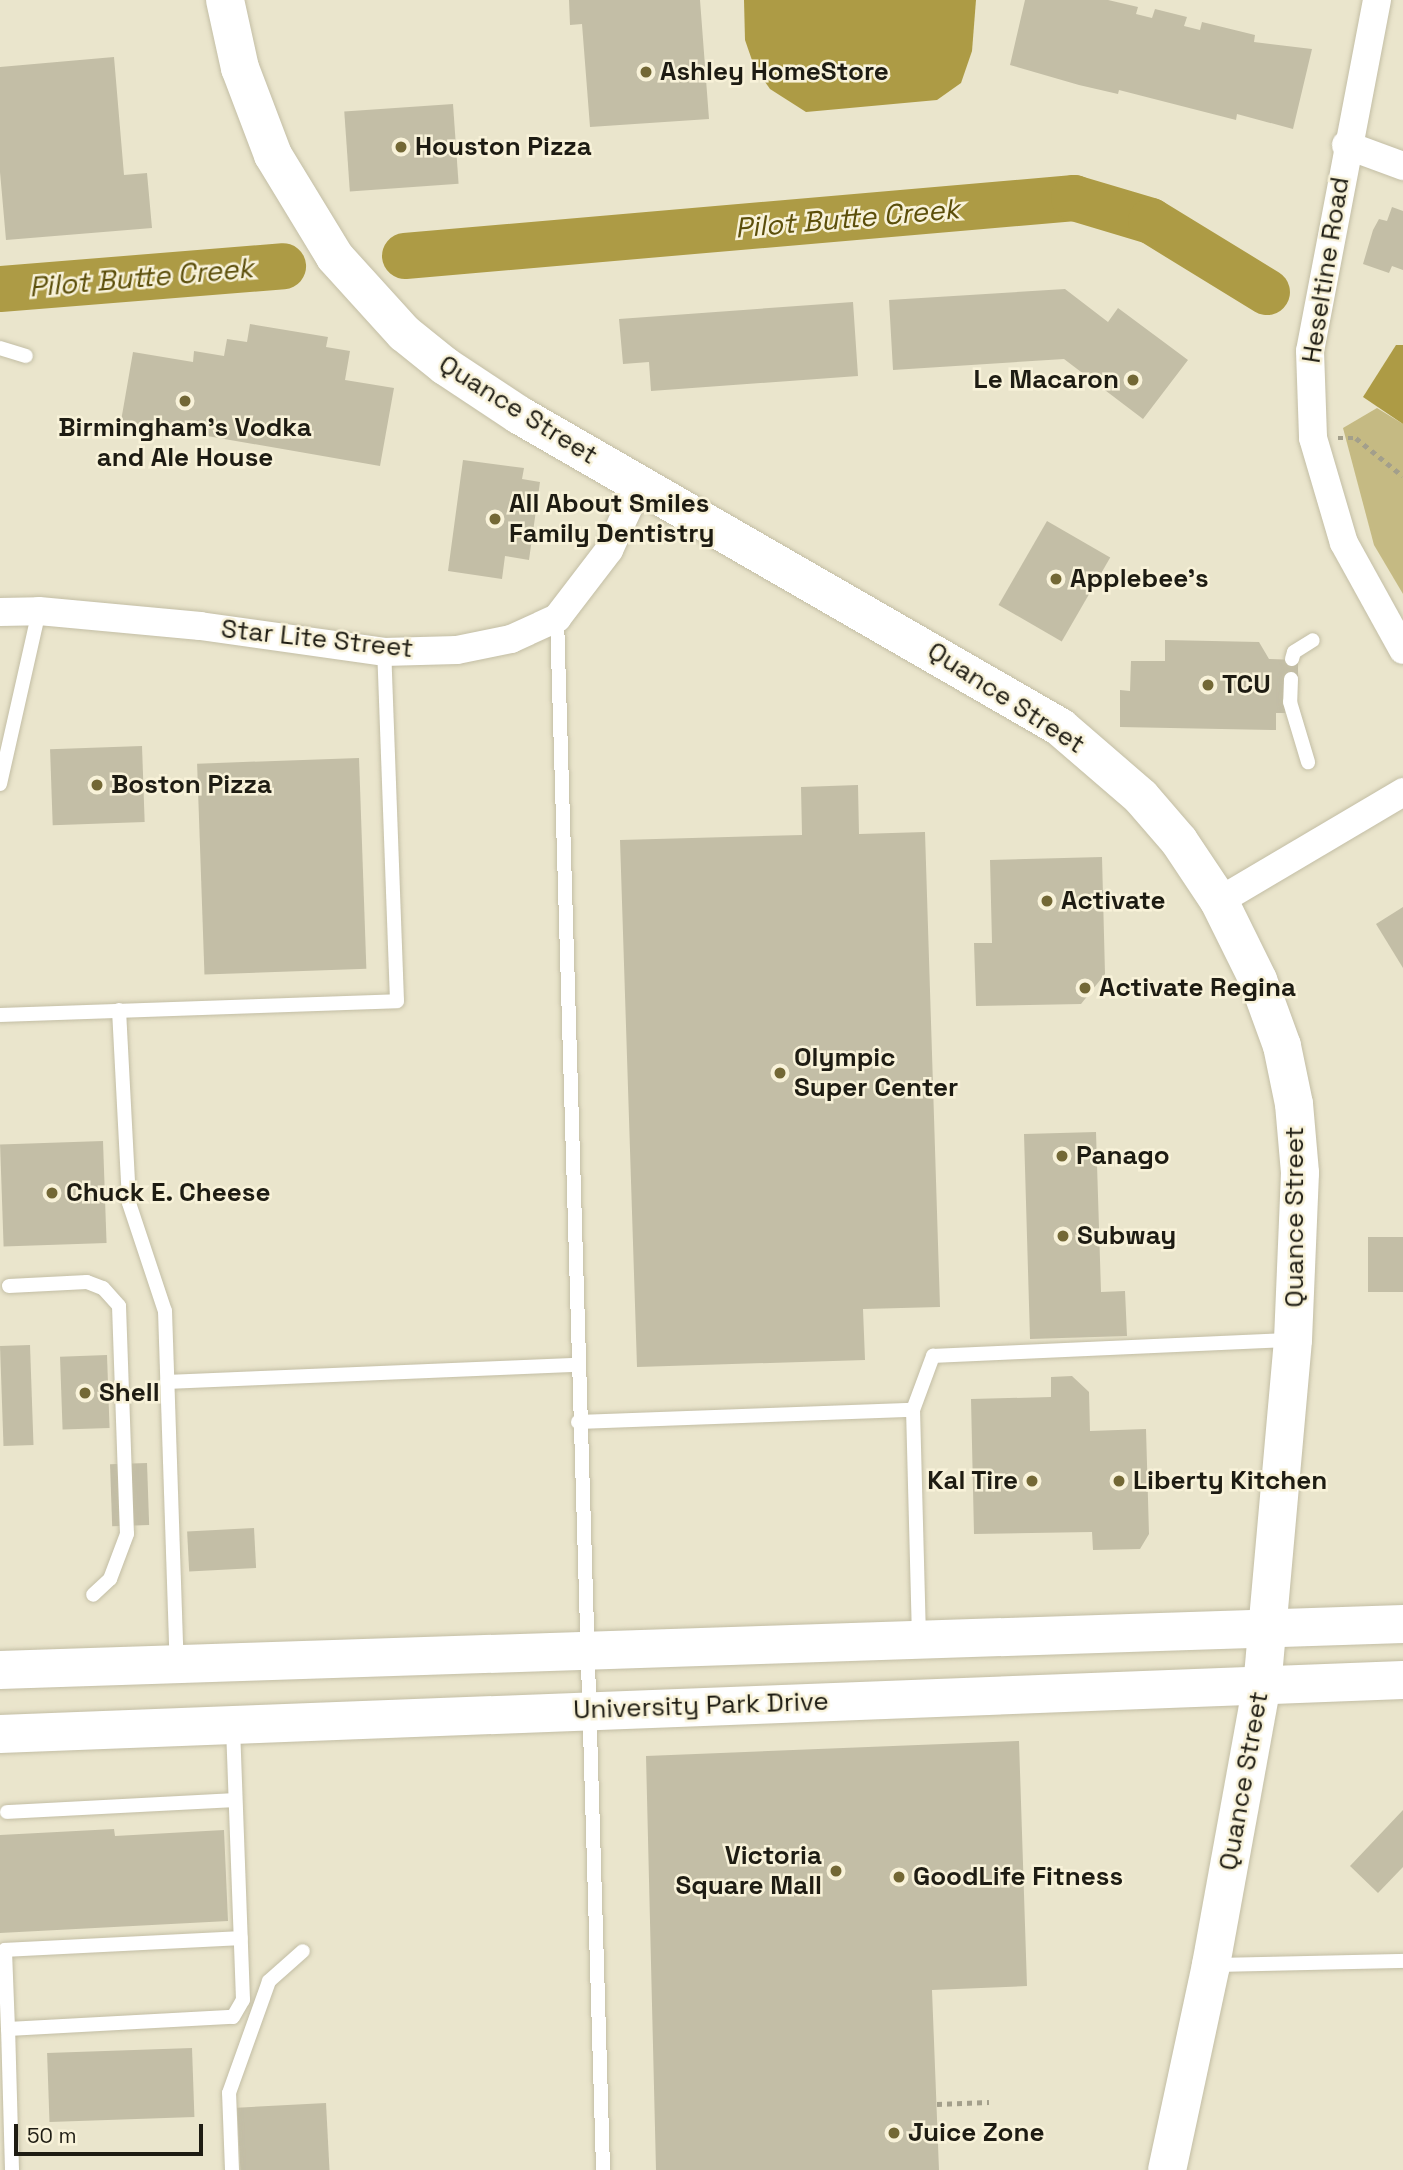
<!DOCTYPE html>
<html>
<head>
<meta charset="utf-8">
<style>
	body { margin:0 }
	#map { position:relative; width:1403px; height:2170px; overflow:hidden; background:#eae5cc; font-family:"Space Grotesk",sans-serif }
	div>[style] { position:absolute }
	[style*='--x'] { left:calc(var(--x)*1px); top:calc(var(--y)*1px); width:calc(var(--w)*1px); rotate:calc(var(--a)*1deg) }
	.green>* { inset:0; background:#c5ba83 }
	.water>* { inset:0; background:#ad9b45 }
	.river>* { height:46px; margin:-23px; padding:0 23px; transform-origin:23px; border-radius:23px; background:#ad9b45 }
	.building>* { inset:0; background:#c3bea6; transform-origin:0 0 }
	.path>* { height:4.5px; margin-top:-2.25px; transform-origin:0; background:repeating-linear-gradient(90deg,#a39f8b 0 5px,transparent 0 10px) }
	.roads { filter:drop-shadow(0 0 2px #c3bea5) drop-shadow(0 0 2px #c3bea5) }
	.lane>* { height:14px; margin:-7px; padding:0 7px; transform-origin:7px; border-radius:7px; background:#fff }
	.street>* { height:28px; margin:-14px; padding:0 14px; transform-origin:14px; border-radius:14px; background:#fff }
	.secondary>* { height:38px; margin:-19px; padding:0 19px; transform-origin:19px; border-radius:19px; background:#fff }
	.dots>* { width:19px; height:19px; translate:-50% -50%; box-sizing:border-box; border:4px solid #f8f2d9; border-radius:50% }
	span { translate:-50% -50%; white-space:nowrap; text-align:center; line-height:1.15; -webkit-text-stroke:5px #f8f2d9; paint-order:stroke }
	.poi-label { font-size:26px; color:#1e1c13; font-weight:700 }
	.left { translate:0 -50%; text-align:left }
	.right { translate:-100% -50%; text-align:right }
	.street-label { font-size:26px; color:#1e1c13 }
	.water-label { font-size:28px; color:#5b4e0a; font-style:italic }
	.scale { position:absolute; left:14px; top:2124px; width:189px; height:32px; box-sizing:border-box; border:4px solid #1e1c13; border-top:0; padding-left:9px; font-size:21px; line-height:24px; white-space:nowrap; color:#1e1c13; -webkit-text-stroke:5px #f8f2d9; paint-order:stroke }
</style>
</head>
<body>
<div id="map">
	<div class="green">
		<div style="clip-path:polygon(1377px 408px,1403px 424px,1403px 594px,1374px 545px,1343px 428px)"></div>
	</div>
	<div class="water">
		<div style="clip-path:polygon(744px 0,976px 0,972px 51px,961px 83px,937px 100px,806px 112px,770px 89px,754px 66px,745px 40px)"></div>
		<div style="clip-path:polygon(1396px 345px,1403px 345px,1403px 424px,1363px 397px)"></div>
	</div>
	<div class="river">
		<div style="--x:405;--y:256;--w:672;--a:-4.95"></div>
		<div style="--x:1074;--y:198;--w:80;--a:16.6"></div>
		<div style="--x:1151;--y:221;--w:136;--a:31.5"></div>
		<div style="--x:0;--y:289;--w:284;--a:-4.6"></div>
	</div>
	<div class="building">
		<div style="clip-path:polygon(569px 0,700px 0,709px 119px,590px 127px,582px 24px,570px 25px)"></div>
		<div style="clip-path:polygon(1025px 0,1108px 0,1138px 7px,1136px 14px,1152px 18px,1155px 9px,1187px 17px,1184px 26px,1200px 30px,1202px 22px,1255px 35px,1254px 42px,1312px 49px,1293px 129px,1237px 114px,1236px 120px,1119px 90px,1118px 94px,1079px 85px,1010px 65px)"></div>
		<div style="clip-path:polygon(114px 57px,124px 175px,147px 173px,152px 228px,6px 240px,0 172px,0 67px)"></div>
		<div style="left:453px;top:104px;width:80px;height:109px;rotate:86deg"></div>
		<div style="clip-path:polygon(1392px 207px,1403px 211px,1403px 270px,1392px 266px,1389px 273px,1363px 264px,1373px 230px,1379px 219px,1387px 221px)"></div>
		<div style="clip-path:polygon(1065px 289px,1108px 322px,1118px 308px,1188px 360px,1143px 419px,1064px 359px,893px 370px,889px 300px)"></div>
		<div style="clip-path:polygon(853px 302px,858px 376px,651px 391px,649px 362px,623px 364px,619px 319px)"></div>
		<div style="clip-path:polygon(250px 324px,328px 337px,326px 347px,350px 351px,345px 380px,394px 388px,380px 466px,121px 421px,133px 352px,193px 362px,194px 351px,224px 356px,227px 339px,247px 342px)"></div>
		<div style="clip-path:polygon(463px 460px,524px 468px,522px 479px,540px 482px,529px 560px,505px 556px,502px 579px,448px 571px)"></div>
		<div style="left:1047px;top:521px;width:73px;height:97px;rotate:30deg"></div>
		<div style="clip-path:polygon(1165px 640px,1259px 642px,1269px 659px,1298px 660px,1298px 679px,1285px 679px,1285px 713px,1276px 713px,1276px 730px,1120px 727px,1120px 690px,1130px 691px,1131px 661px,1165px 661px)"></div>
		<div style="left:142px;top:746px;width:76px;height:92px;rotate:88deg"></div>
		<div style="left:359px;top:758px;width:211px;height:162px;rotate:88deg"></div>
		<div style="clip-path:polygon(858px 785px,859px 834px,925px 832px,940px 1307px,863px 1309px,865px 1360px,637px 1367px,620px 840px,802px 835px,801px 787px)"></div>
		<div style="clip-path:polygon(1102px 857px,1105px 974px,1081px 1004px,976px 1006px,974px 943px,992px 943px,990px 860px)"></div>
		<div style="clip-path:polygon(1403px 907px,1403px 968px,1376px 924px)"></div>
		<div style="clip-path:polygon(1096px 1132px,1101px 1292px,1125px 1291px,1127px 1336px,1030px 1339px,1024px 1134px)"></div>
		<div style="left:103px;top:1141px;width:102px;height:103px;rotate:88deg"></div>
		<div style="left:1403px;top:1237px;width:55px;height:35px;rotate:90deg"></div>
		<div style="left:30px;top:1345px;width:100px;height:30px;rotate:88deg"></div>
		<div style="left:107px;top:1355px;width:73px;height:47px;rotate:88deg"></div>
		<div style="clip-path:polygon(1072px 1376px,1089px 1392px,1090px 1431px,1146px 1429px,1149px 1534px,1140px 1549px,1093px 1550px,1092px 1532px,974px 1534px,971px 1399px,1051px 1397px,1051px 1377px)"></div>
		<div style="left:147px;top:1463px;width:62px;height:37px;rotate:88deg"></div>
		<div style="left:254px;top:1528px;width:40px;height:67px;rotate:87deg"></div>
		<div style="clip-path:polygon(1019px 1741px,1027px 1986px,932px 1990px,939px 2170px,656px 2170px,646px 1756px)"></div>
		<div style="clip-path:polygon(1403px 1810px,1403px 1867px,1378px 1893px,1350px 1866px)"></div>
		<div style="clip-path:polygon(114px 1829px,115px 1836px,224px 1830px,228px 1921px,0 1933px,0 1835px)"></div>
		<div style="left:192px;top:2048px;width:69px;height:145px;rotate:88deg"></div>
		<div style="left:326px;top:2103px;width:67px;height:89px;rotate:87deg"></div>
	</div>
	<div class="path">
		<div style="--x:1338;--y:438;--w:18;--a:0"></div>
		<div style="--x:1356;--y:438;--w:60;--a:39"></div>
		<div style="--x:937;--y:2104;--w:52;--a:-2.2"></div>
	</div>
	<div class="roads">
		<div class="lane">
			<div style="--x:0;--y:348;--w:27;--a:17"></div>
			<div style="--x:557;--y:618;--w:1553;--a:88.3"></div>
			<div style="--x:1292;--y:659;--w:7;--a:-74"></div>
			<div style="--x:1294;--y:652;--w:22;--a:-32"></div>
			<div style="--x:1291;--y:679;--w:23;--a:92"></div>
			<div style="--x:1290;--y:702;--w:63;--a:73.3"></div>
			<div style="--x:0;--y:784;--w:177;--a:-77.3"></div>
			<div style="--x:119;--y:1010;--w:193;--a:87"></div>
			<div style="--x:129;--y:1203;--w:114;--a:71.6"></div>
			<div style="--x:165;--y:1311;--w:353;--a:88.1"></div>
			<div style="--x:0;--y:1015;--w:397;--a:-2"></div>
			<div style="--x:397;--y:1001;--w:349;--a:-92.1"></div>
			<div style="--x:9;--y:1286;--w:78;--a:-2.9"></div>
			<div style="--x:87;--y:1282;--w:17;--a:21"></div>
			<div style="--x:103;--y:1288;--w:24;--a:48"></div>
			<div style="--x:119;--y:1306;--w:228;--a:88"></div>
			<div style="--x:127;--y:1534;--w:48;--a:110.7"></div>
			<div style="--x:110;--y:1579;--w:23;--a:137"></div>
			<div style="--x:167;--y:1382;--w:410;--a:-2.4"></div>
			<div style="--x:578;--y:1422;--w:335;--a:-2.1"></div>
			<div style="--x:919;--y:1638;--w:228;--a:-91.5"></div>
			<div style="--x:913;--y:1410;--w:58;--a:-69.7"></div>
			<div style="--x:933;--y:1356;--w:359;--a:-2.6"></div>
			<div style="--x:7;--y:1812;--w:227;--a:-3"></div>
			<div style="--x:1212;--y:1965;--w:191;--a:-1.2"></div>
			<div style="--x:8;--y:2029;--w:79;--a:-92.2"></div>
			<div style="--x:5;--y:1950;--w:236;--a:-2.9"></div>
			<div style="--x:12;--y:2170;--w:141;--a:-91.6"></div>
			<div style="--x:8;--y:2029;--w:225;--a:-3.1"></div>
			<div style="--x:233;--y:2017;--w:20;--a:-60"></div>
			<div style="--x:243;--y:2000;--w:272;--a:-92.1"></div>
			<div style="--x:232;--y:2170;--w:77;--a:-92.2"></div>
			<div style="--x:229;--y:2093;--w:119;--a:-70.3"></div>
			<div style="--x:269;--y:1981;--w:45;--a:-41.4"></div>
		</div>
		<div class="street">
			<div style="--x:1377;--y:0;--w:357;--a:100.8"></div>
			<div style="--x:1310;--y:351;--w:87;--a:88"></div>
			<div style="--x:1313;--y:438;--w:109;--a:73.6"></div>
			<div style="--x:1344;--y:543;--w:122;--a:61.1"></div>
			<div style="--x:1346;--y:145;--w:61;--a:20.2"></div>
			<div style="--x:0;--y:612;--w:39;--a:-1"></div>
			<div style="--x:39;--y:611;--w:162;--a:5.3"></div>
			<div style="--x:200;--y:626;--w:186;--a:8"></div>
			<div style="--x:384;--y:652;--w:73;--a:-1.6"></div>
			<div style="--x:457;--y:650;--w:55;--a:-11.5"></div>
			<div style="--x:511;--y:639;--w:51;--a:-24.5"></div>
			<div style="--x:557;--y:618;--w:86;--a:-52.6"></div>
			<div style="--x:609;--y:550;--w:72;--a:-65.2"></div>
			<div style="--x:1219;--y:901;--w:214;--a:-30.6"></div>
		</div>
		<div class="secondary">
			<div style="--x:225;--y:0;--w:70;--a:77.6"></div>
			<div style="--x:240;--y:68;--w:93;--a:69.2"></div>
			<div style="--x:273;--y:155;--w:119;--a:58.7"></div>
			<div style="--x:335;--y:257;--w:103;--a:47.8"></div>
			<div style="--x:404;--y:333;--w:53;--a:38.8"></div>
			<div style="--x:445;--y:366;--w:89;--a:33.5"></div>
			<div style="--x:519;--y:415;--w:625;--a:29.97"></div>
			<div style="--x:1060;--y:727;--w:107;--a:40.8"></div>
			<div style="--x:1141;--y:797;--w:58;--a:49.2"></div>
			<div style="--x:1179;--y:841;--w:72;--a:56.3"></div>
			<div style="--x:1219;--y:901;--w:88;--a:63.7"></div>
			<div style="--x:1258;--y:980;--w:70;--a:70"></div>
			<div style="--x:1282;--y:1046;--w:59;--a:78.3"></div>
			<div style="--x:1294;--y:1104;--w:69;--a:85"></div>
			<div style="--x:1300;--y:1173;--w:167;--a:92.4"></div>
			<div style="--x:1293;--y:1340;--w:345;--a:95.1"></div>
			<div style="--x:1262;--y:1684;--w:286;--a:100.3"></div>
			<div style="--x:1211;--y:1965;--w:210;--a:102.1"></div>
			<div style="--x:0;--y:1670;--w:1404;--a:-1.88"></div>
			<div style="--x:0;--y:1734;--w:1404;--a:-2.2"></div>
		</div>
	</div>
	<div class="dots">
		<div style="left:646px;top:72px;background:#736835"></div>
		<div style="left:401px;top:147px;background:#736835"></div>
		<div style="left:1133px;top:380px;background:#736835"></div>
		<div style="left:185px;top:401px;background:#736835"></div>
		<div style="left:495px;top:519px;background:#736835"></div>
		<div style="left:1056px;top:579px;background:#736835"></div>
		<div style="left:1208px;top:685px;background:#736835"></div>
		<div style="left:97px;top:785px;background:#736835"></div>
		<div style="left:1047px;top:901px;background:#736835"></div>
		<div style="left:1085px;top:988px;background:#736835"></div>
		<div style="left:780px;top:1073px;background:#736835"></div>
		<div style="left:1062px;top:1156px;background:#736835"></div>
		<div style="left:52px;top:1193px;background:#736835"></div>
		<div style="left:1063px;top:1236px;background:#736835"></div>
		<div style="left:85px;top:1393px;background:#736835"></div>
		<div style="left:1032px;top:1481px;background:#736835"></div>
		<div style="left:1119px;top:1481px;background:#736835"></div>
		<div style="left:836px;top:1871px;background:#736835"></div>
		<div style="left:899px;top:1877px;background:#736835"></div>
		<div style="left:894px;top:2133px;background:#736835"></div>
	</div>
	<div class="poi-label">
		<span class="left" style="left:660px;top:72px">Ashley HomeStore</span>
		<span class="left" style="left:415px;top:147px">Houston Pizza</span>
		<span class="right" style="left:1119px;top:380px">Le Macaron</span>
		<span style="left:185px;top:443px">Birmingham's Vodka<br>and Ale House</span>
		<span class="left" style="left:509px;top:519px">All About Smiles<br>Family Dentistry</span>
		<span class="left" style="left:1070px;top:579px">Applebee's</span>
		<span class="left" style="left:1222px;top:685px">TCU</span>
		<span class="left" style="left:111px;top:785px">Boston Pizza</span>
		<span class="left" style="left:1061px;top:901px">Activate</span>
		<span class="left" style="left:1099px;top:988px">Activate Regina</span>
		<span class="left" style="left:794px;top:1073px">Olympic<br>Super Center</span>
		<span class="left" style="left:1076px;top:1156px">Panago</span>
		<span class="left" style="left:66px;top:1193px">Chuck E. Cheese</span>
		<span class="left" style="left:1077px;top:1236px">Subway</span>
		<span class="left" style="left:99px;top:1393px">Shell</span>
		<span class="right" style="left:1018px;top:1481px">Kal Tire</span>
		<span class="left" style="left:1133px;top:1481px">Liberty Kitchen</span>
		<span class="right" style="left:822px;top:1871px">Victoria<br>Square Mall</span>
		<span class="left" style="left:913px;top:1877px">GoodLife Fitness</span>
		<span class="left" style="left:908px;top:2133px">Juice Zone</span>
	</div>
	<div class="street-label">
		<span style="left:1326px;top:270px;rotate:-81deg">Heseltine Road</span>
		<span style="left:518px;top:410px;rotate:32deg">Quance Street</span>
		<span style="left:317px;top:639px;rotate:6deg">Star Lite Street</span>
		<span style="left:1006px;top:698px;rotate:33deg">Quance Street</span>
		<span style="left:1295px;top:1217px;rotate:-90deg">Quance Street</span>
		<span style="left:701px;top:1706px;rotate:-2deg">University Park Drive</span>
		<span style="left:1244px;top:1781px;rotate:-80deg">Quance Street</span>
	</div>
	<div class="water-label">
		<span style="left:847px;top:218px;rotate:-5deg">Pilot Butte Creek</span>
		<span style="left:141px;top:277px;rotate:-5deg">Pilot Butte Creek</span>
	</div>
	<div class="scale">50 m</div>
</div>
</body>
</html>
